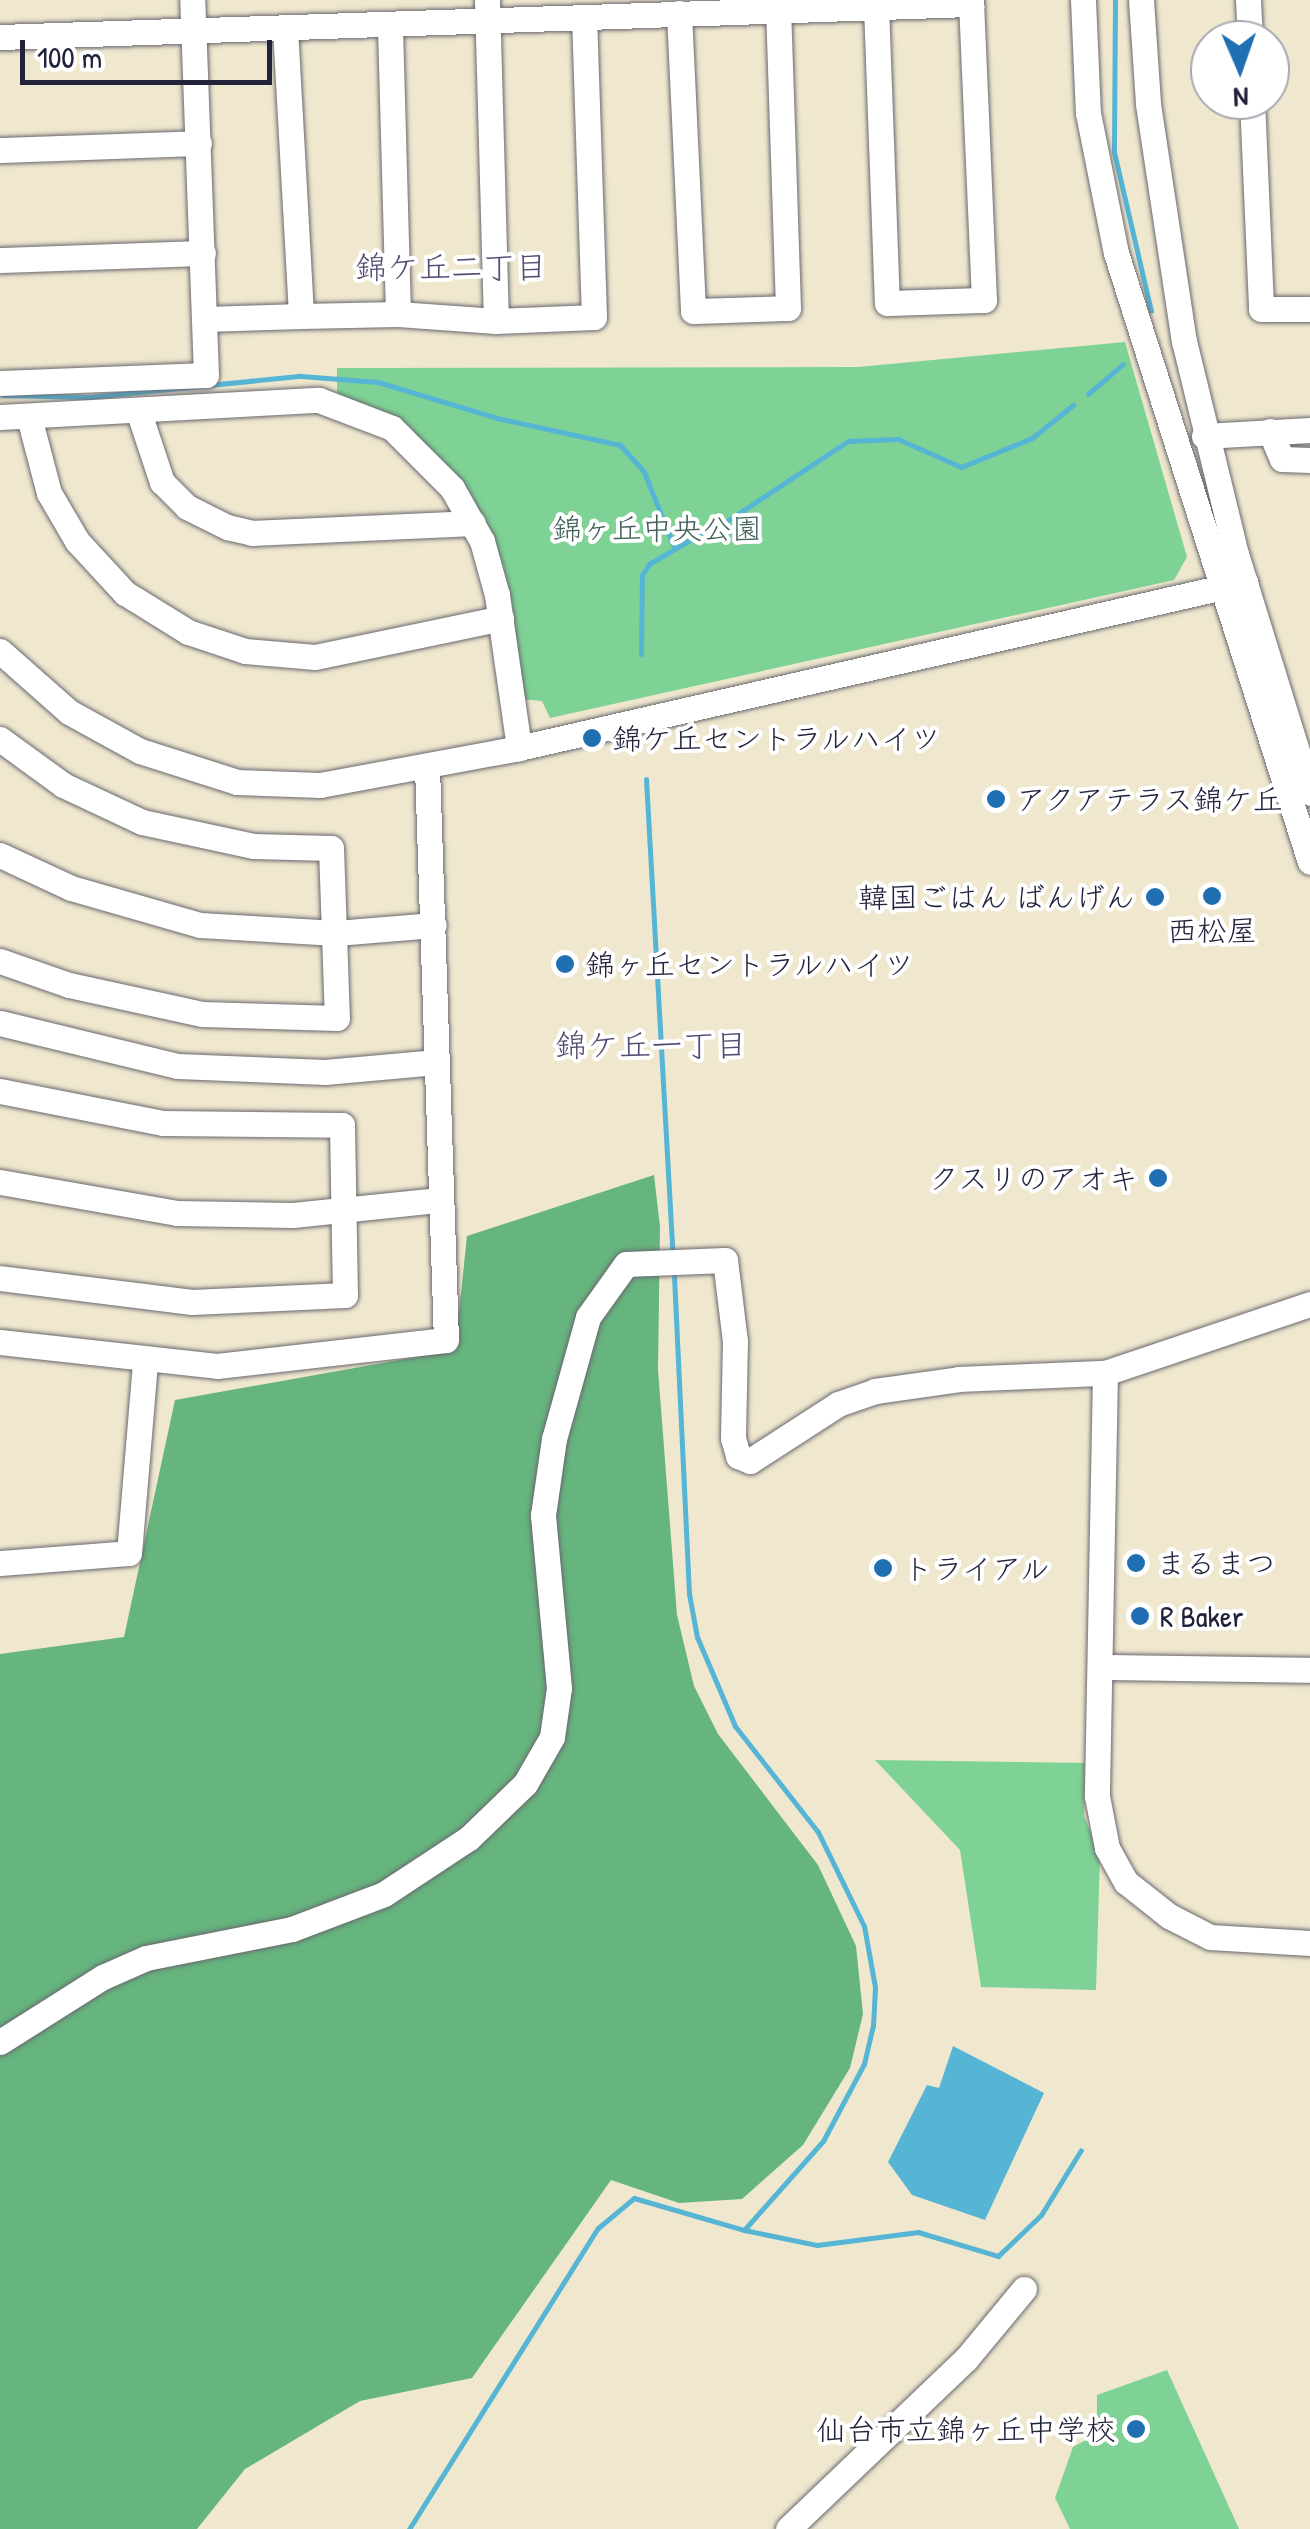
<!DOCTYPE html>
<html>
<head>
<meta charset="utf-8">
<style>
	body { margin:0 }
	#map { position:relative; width:1310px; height:2529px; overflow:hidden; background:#efe8cf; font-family:"Patrick Hand","Klee One",sans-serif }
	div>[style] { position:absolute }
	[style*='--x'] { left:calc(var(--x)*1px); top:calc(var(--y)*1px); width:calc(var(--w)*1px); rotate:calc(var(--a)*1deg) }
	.green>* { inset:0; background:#7ed295 }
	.forest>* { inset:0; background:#66b47e }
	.water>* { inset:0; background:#56b5d4 }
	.stream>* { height:5px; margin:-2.5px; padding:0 2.5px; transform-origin:2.5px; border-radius:2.5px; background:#56b5d4 }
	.roads { filter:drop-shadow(0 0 2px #6a676f) drop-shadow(0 0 2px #6a676f) }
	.minor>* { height:25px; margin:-12.5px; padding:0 12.5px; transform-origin:12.5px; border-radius:12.5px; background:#fff }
	.dots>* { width:28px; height:28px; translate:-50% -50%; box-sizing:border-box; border:5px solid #fff; border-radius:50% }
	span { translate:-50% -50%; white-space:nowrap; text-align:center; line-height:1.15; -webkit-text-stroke:8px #fff; paint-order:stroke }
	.park-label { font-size:30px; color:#42605a }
	.poi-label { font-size:30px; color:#22223b }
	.left { translate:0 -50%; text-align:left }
	.right { translate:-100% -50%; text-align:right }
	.neighbourhood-label { font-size:32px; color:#544a72 }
	.north { position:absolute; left:1190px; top:20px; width:100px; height:100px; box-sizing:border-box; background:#fff; border:2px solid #a7a7b1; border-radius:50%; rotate:178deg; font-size:28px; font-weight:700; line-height:40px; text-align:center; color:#22223b }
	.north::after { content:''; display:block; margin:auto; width:35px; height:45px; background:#1f6fb2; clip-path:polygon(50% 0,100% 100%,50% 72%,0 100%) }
	.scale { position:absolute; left:20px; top:40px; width:252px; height:45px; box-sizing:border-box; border:5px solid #22223b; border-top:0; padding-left:12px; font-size:30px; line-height:35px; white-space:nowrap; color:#22223b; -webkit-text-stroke:8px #fff; paint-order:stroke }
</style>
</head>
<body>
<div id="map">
	<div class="green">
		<div style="clip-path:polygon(1125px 342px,1187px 557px,1174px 580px,550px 718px,542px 701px,520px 699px,466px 494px,406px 423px,337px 396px,337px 368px,858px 367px)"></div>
		<div style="clip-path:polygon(875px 1760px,1085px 1763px,1084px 1816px,1100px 1855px,1096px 1990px,981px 1987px,960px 1850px)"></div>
		<div style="clip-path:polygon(1167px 2370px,1239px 2529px,1070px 2529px,1055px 2498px,1073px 2447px,1097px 2434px,1097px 2395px)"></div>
	</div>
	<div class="forest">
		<div style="clip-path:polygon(654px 1175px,660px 1227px,658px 1370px,677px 1615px,694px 1686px,718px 1734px,818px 1865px,856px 1946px,863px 2014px,850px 2068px,803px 2145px,742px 2199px,679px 2203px,611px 2180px,472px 2378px,360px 2401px,245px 2469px,197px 2529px,0 2529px,0 1654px,124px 1637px,175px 1400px,455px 1350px,467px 1236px)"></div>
	</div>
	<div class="water">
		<div style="clip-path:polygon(953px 2046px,1044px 2093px,985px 2220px,912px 2195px,888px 2162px,927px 2085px,939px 2088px)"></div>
	</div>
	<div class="stream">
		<div style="--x:1115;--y:0;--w:152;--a:90.4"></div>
		<div style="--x:1114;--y:152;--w:163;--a:76.9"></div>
		<div style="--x:1088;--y:394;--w:46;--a:-40.6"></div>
		<div style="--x:3;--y:395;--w:86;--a:1.3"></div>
		<div style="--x:89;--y:397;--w:213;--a:-5.7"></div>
		<div style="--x:301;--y:376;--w:77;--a:4.5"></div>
		<div style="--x:378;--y:382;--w:124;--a:16.8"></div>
		<div style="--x:497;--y:418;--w:126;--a:12.4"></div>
		<div style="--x:620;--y:445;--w:36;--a:48"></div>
		<div style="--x:644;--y:472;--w:81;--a:68.2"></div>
		<div style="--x:727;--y:521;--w:145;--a:-33.5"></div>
		<div style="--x:848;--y:441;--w:50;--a:-2.3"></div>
		<div style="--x:898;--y:439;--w:69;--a:24"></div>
		<div style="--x:961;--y:467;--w:77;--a:-22.2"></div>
		<div style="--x:1032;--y:438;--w:53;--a:-38.8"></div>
		<div style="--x:641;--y:654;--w:79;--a:-89.3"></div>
		<div style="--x:642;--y:575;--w:13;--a:-58"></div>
		<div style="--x:649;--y:564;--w:67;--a:-30.4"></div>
		<div style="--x:646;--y:779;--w:478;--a:86.8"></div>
		<div style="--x:744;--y:2230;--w:75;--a:11.6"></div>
		<div style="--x:817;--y:2245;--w:102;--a:-7.3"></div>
		<div style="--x:918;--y:2232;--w:84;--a:16.7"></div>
		<div style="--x:998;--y:2256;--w:59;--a:-43.6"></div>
		<div style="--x:1041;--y:2215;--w:76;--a:-58.4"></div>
		<div style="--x:409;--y:2529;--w:355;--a:-57.9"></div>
		<div style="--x:598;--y:2228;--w:47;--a:-39.8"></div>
		<div style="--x:634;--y:2198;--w:115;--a:16.2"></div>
		<div style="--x:744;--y:2230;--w:119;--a:-48.4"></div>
		<div style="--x:823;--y:2141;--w:87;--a:-62"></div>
		<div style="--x:864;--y:2064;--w:39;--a:-77"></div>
		<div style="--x:873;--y:2026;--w:39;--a:-87"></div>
		<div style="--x:875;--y:1987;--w:62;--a:-100.2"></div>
		<div style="--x:864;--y:1926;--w:105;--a:-116.1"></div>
		<div style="--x:818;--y:1832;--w:135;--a:-128.1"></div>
		<div style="--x:735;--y:1726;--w:97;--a:-113.1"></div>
		<div style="--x:697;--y:1637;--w:44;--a:-100.5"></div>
		<div style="--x:689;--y:1594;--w:322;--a:-92.7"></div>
	</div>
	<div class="roads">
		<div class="minor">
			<div style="--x:487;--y:0;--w:321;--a:88.4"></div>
			<div style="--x:496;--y:321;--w:98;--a:-2.3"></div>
			<div style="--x:594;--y:317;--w:300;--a:-91.9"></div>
			<div style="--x:1083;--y:0;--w:113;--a:87.5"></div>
			<div style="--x:1088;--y:113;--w:143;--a:78.7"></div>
			<div style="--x:1116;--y:253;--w:639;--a:72.33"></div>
			<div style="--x:1141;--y:0;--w:104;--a:86.1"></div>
			<div style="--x:1148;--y:104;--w:240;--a:81.4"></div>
			<div style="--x:1184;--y:341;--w:219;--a:76.3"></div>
			<div style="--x:1236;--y:554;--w:250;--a:72.8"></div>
			<div style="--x:1248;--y:0;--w:40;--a:87.1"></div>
			<div style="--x:876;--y:6;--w:297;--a:87.9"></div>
			<div style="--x:887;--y:303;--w:97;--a:-1.8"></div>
			<div style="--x:984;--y:300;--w:300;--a:-92.5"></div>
			<div style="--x:679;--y:13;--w:298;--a:87.3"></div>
			<div style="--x:693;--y:311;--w:95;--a:-1.8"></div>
			<div style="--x:788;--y:308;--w:298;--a:-91.9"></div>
			<div style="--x:285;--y:28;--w:288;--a:86.8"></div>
			<div style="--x:301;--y:316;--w:97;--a:-1.2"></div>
			<div style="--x:398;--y:314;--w:290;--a:-91.6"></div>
			<div style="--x:0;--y:37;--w:972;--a:-1.95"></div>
			<div style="--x:1252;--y:100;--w:209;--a:87.5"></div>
			<div style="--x:1261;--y:309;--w:49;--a:0"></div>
			<div style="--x:0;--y:150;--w:199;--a:-2"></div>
			<div style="--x:0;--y:260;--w:203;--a:-2"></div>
			<div style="--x:398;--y:314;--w:98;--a:4.1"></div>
			<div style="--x:205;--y:319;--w:96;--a:-1.8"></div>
			<div style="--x:0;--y:383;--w:206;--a:-2.2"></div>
			<div style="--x:206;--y:375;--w:375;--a:-92.1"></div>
			<div style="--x:139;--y:413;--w:73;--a:71.6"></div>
			<div style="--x:162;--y:482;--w:35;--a:45"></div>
			<div style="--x:187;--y:507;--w:45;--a:26.6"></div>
			<div style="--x:227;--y:527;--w:26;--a:13"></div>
			<div style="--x:252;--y:533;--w:221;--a:-2.6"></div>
			<div style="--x:0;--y:417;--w:319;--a:-3.1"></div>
			<div style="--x:319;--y:400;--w:78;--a:21"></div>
			<div style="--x:392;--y:428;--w:85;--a:45"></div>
			<div style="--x:452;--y:488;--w:61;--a:60.5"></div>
			<div style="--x:482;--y:541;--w:56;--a:74.5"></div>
			<div style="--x:497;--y:595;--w:155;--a:81.8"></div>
			<div style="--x:29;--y:417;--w:79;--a:75.3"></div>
			<div style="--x:49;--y:493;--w:56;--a:59.7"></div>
			<div style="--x:77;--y:541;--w:71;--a:47.3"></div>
			<div style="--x:125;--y:593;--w:74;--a:31.8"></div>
			<div style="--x:188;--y:632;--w:60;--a:18.4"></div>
			<div style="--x:245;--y:651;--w:70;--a:4.9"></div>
			<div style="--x:315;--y:657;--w:190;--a:-11.8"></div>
			<div style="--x:1270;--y:431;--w:30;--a:67"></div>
			<div style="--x:1282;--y:459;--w:28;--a:2"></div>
			<div style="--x:1204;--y:436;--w:106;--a:-3.2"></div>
			<div style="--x:0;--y:651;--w:92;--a:41.5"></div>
			<div style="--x:69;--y:712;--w:81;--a:28.8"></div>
			<div style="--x:140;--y:751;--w:102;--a:17.7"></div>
			<div style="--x:237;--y:782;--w:83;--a:2.1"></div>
			<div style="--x:320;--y:785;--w:202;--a:-10.5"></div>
			<div style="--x:519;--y:748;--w:745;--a:-12.88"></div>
			<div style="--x:0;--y:739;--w:78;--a:36.1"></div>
			<div style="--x:63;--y:785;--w:87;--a:25.1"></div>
			<div style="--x:142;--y:822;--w:114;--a:12.2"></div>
			<div style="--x:253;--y:846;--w:78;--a:1.5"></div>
			<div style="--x:331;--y:848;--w:170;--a:88"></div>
			<div style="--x:337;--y:1018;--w:135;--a:-178.3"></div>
			<div style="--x:202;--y:1014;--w:136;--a:-167.7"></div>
			<div style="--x:69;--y:985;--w:73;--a:-160.8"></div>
			<div style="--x:0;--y:855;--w:78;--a:24.9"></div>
			<div style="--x:71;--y:888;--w:134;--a:16"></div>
			<div style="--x:200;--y:925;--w:136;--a:3.4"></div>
			<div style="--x:336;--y:933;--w:98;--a:-4.7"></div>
			<div style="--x:0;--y:1023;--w:183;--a:13.6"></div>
			<div style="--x:178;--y:1066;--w:147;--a:2.3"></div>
			<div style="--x:325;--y:1072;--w:112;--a:-5.1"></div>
			<div style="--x:0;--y:1091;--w:166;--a:11.1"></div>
			<div style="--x:163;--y:1123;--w:179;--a:0.6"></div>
			<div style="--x:342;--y:1125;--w:170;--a:89"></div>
			<div style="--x:345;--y:1295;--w:153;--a:177.4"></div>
			<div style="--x:192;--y:1302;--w:193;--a:-172.9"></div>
			<div style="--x:0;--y:1182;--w:180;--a:9.9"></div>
			<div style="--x:177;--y:1213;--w:116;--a:1"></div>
			<div style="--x:293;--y:1215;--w:147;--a:-5.9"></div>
			<div style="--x:1310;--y:1304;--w:216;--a:161.4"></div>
			<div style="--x:1105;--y:1373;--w:423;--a:91.1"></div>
			<div style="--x:1097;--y:1796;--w:53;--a:79.1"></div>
			<div style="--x:1107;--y:1848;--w:39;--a:61"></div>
			<div style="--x:1126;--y:1882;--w:55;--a:38.3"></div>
			<div style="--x:1169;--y:1916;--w:46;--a:27.1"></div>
			<div style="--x:1210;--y:1937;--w:100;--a:3.4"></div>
			<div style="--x:0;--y:1342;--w:218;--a:6.3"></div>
			<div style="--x:217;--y:1366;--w:230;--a:-6.5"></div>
			<div style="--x:446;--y:1340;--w:573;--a:-91.9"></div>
			<div style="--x:0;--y:1563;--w:129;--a:-4.4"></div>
			<div style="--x:129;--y:1553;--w:193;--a:-85.2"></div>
			<div style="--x:1102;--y:1667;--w:208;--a:0.8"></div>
			<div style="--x:0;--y:2042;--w:122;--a:-32.3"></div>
			<div style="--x:103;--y:1977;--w:47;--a:-23.8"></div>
			<div style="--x:146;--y:1958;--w:149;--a:-11.2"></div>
			<div style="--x:292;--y:1929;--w:98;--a:-20.8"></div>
			<div style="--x:384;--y:1894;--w:102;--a:-33.4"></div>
			<div style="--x:469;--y:1838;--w:78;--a:-44"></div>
			<div style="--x:525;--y:1784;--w:54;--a:-60.1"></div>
			<div style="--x:552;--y:1737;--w:49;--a:-81.9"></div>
			<div style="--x:559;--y:1688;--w:174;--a:-95.3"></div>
			<div style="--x:543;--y:1515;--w:77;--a:-81.8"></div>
			<div style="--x:554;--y:1439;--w:127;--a:-74.4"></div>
			<div style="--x:588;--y:1317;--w:65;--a:-54.4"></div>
			<div style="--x:626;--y:1264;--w:99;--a:-2.3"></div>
			<div style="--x:725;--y:1260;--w:82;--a:83"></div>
			<div style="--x:735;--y:1341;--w:97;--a:91.2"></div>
			<div style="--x:733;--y:1438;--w:19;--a:74"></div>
			<div style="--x:738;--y:1456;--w:13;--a:23"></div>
			<div style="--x:750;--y:1461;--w:105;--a:-32.9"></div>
			<div style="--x:838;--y:1404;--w:39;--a:-19"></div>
			<div style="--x:875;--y:1391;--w:85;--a:-8.1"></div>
			<div style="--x:959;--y:1379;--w:146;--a:-2.4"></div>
			<div style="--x:788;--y:2529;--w:246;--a:-43.7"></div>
			<div style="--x:966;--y:2359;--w:91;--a:-50.4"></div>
		</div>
	</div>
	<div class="dots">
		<div style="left:592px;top:738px;background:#1f6fb2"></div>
		<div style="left:996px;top:799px;background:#1f6fb2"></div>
		<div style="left:1212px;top:896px;background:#1f6fb2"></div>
		<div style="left:1155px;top:897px;background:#1f6fb2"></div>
		<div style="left:565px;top:964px;background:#1f6fb2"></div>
		<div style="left:1158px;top:1178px;background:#1f6fb2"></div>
		<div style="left:1136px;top:1563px;background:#1f6fb2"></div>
		<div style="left:883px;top:1568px;background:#1f6fb2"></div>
		<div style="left:1140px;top:1616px;background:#1f6fb2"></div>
		<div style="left:1136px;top:2429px;background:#1f6fb2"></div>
	</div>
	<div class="park-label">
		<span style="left:657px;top:528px">錦ヶ丘中央公園</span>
	</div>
	<div class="poi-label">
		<span class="left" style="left:612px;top:738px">錦ケ丘セントラルハイツ</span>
		<span class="left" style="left:1016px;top:799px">アクアテラス錦ケ丘</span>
		<span class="right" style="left:1135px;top:897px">韓国ごはん ばんげん</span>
		<span style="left:1212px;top:930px">西松屋</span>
		<span class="left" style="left:585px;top:964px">錦ヶ丘セントラルハイツ</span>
		<span class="right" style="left:1138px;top:1178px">クスリのアオキ</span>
		<span class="left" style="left:1156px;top:1563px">まるまつ</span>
		<span class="left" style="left:903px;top:1568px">トライアル</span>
		<span class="left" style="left:1160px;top:1616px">R Baker</span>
		<span class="right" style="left:1116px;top:2429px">仙台市立錦ヶ丘中学校</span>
	</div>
	<div class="neighbourhood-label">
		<span style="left:451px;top:267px">錦ケ丘二丁目</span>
		<span style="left:651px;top:1045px">錦ケ丘一丁目</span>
	</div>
	<div class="north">N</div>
	<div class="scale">100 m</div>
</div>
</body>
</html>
